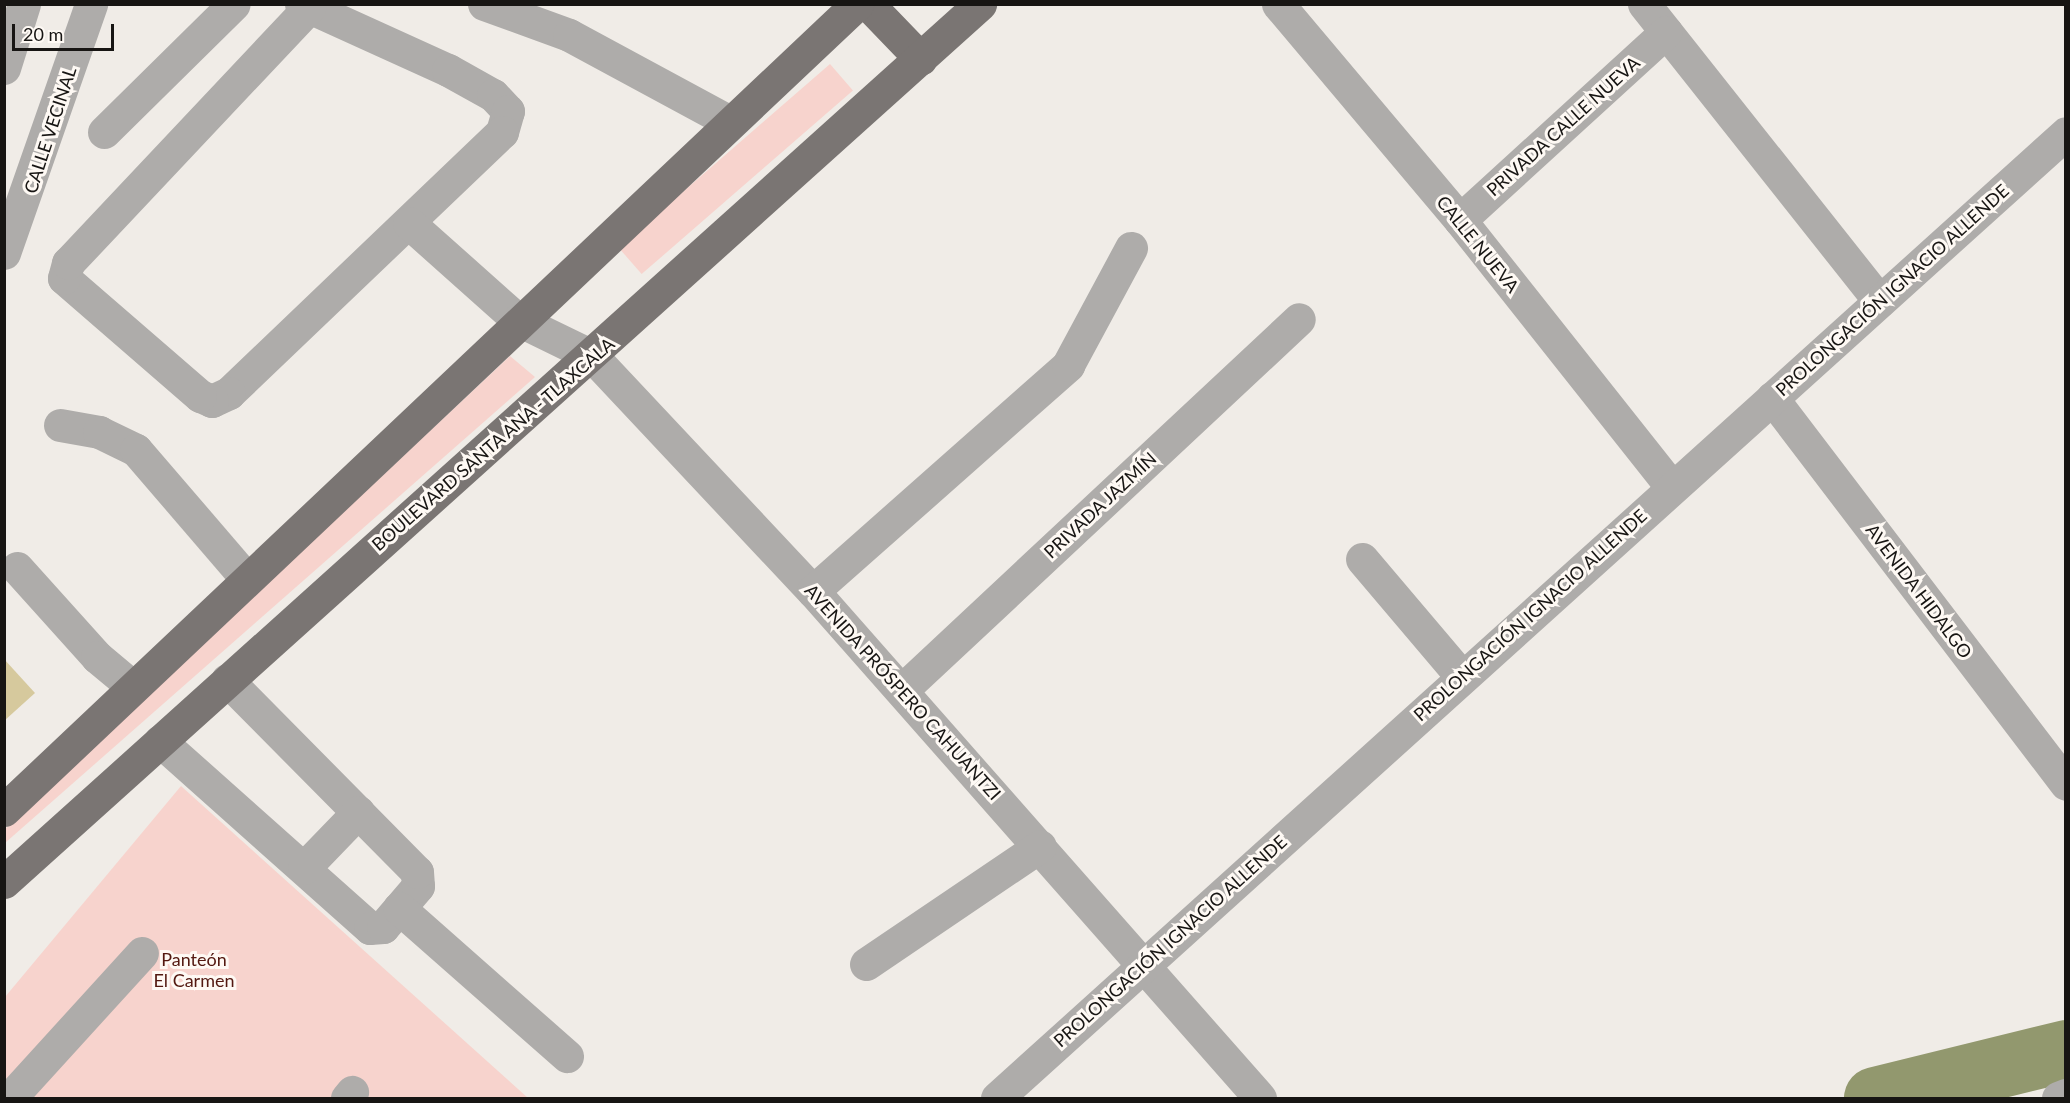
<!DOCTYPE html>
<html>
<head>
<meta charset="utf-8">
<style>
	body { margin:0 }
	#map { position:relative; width:2070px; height:1103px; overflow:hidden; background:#f0ece7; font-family:Lato,sans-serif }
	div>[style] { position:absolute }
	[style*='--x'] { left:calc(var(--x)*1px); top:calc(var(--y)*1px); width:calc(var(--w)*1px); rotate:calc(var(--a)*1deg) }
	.green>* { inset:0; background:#f7d3cd; transform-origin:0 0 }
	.river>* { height:62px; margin:-31px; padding:0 31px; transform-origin:31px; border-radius:31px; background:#92986e }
	.building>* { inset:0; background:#d6c99d }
	.minor>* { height:33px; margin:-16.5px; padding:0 16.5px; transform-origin:16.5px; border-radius:16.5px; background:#aeacaa }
	.major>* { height:33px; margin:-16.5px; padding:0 16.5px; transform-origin:16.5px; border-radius:16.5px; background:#7a7573 }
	span { translate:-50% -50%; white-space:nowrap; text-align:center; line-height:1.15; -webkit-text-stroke:6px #fef9f4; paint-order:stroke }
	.street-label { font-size:18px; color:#171513 }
	.park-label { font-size:18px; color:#531810 }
	.frame { position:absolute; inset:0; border:6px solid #171513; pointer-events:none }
	.scale { position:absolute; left:12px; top:24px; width:102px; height:27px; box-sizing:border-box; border:3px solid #171513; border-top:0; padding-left:8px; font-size:18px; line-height:21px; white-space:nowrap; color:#171513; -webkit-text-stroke:4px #fef9f4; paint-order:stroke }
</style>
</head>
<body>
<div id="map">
	<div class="green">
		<div style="left:830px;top:64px;width:35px;height:280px;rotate:49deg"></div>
		<div style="clip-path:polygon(510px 356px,535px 377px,5px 843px,5px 829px)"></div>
		<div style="clip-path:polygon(181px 786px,528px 1098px,5px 1098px,5px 997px)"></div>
	</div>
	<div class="river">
		<div style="--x:1875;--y:1098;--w:197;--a:-13.8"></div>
	</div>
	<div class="building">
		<div style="clip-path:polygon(4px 659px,35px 693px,4px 721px)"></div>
	</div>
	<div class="minor">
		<div style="--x:301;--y:4;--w:9;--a:21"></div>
		<div style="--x:309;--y:7;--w:153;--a:24.4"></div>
		<div style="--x:448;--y:70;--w:51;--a:29.1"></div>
		<div style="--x:493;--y:95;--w:22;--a:47"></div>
		<div style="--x:508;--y:111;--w:22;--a:106"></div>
		<div style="--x:502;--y:132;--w:378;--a:136.3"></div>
		<div style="--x:229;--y:393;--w:19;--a:155"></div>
		<div style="--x:212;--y:401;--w:13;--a:-157"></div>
		<div style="--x:200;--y:396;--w:180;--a:-139.1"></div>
		<div style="--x:64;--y:278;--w:16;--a:-75"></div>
		<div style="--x:68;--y:263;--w:352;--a:-46.7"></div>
		<div style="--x:484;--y:4;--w:90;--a:20"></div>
		<div style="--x:569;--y:35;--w:183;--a:28.4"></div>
		<div style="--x:1278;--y:4;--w:282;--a:49.9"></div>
		<div style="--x:1460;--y:220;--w:341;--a:51.6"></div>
		<div style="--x:1644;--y:4;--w:379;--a:51.6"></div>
		<div style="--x:4;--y:68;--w:67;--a:-72.6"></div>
		<div style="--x:104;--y:132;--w:182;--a:-44.6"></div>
		<div style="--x:1460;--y:220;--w:279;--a:-42.4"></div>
		<div style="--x:409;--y:223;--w:146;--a:41.7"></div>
		<div style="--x:518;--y:320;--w:82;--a:25.9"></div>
		<div style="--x:592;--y:356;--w:323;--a:46.8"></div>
		<div style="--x:813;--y:591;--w:676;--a:48.6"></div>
		<div style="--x:4;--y:253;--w:264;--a:-70.7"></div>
		<div style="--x:1772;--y:398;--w:485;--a:52.7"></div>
		<div style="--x:60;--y:425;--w:40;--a:10"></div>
		<div style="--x:99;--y:432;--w:41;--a:25.9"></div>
		<div style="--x:136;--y:450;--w:169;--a:49.3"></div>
		<div style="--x:1362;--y:559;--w:155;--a:49.7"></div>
		<div style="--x:17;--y:568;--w:120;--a:48"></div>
		<div style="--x:97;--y:657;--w:47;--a:39.8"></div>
		<div style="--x:813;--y:591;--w:341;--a:-41.5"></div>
		<div style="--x:1068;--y:365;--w:133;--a:-61.7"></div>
		<div style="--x:902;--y:690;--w:543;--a:-43.06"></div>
		<div style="--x:160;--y:741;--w:281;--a:41.7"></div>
		<div style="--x:370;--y:928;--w:13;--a:-4"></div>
		<div style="--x:383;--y:927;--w:54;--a:-49.5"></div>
		<div style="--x:418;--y:886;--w:14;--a:-94"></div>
		<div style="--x:417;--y:872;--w:270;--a:-134.7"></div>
		<div style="--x:304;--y:868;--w:78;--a:-46"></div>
		<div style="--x:399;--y:908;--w:224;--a:41.4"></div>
		<div style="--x:866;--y:964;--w:210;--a:-34.1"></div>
		<div style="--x:10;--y:1098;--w:196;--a:-47.7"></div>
		<div style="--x:347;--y:1098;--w:8;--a:-50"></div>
		<div style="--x:997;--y:1098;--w:1440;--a:-42.07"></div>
		<div style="--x:2058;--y:1098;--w:9;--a:-21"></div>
	</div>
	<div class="major">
		<div style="--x:868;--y:4;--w:76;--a:46.1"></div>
		<div style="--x:4;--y:810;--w:1174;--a:-43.38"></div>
		<div style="--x:4;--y:882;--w:1313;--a:-41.97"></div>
	</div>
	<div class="street-label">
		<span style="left:1563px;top:126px;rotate:-42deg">PRIVADA CALLE NUEVA</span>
		<span style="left:50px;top:130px;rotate:-72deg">CALLE VECINAL</span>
		<span style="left:1478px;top:244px;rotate:51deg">CALLE NUEVA</span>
		<span style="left:1892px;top:290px;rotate:-42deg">PROLONGACIÓN IGNACIO ALLENDE</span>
		<span style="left:493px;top:444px;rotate:-41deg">BOULEVARD SANTA ANA - TLAXCALA</span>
		<span style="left:1100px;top:505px;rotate:-43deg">PRIVADA JAZMÍN</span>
		<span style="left:1919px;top:591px;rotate:53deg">AVENIDA HIDALGO</span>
		<span style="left:1530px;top:615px;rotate:-42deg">PROLONGACIÓN IGNACIO ALLENDE</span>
		<span style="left:903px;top:692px;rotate:48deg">AVENIDA PRÓSPERO CAHUANTZI</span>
		<span style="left:1170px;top:941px;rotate:-42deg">PROLONGACIÓN IGNACIO ALLENDE</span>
	</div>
	<div class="park-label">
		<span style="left:194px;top:970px">Panteón<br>El Carmen</span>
	</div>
	<div class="frame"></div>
	<div class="scale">20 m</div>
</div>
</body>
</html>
